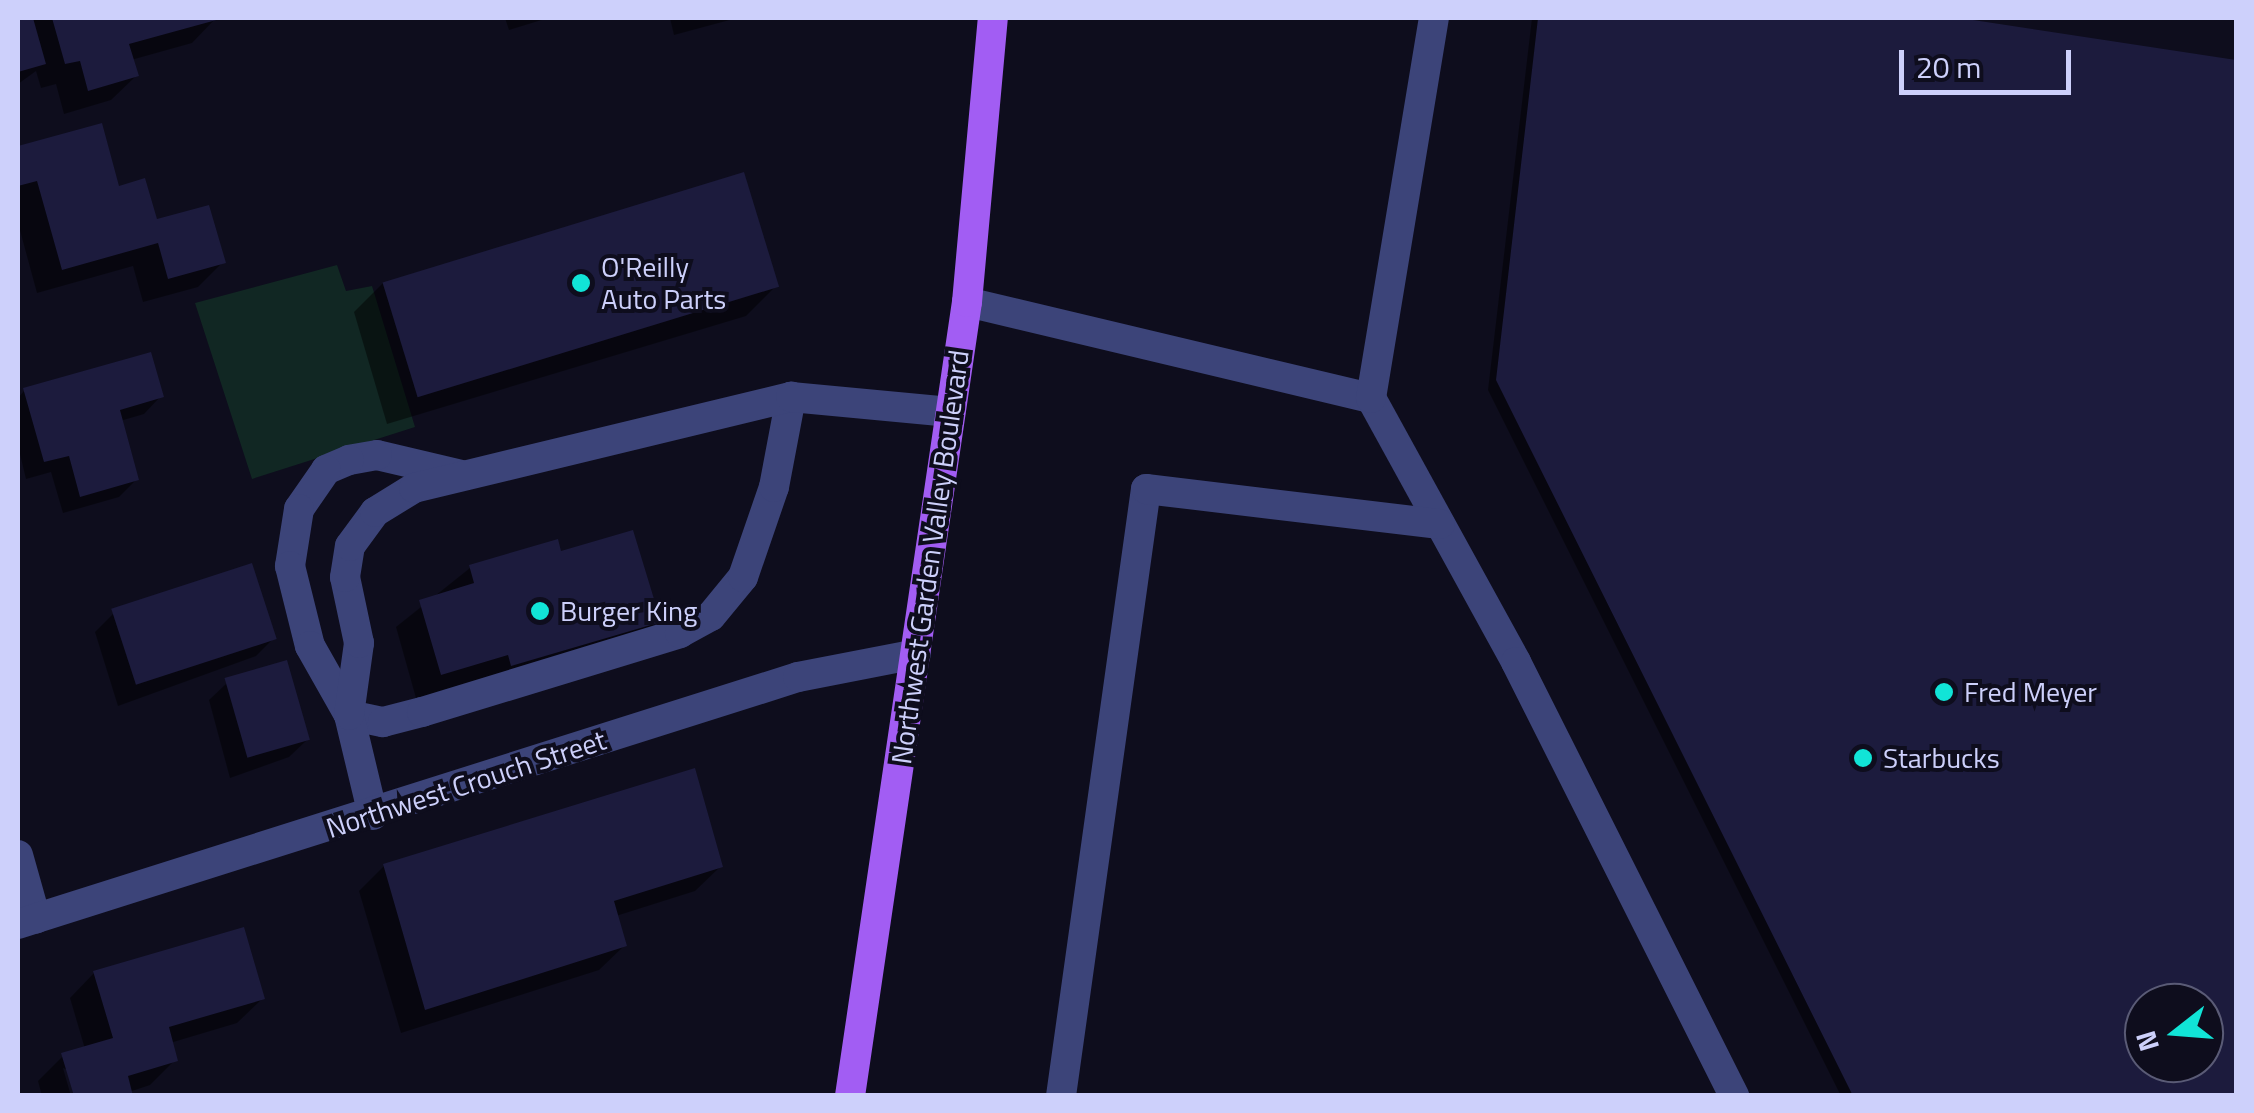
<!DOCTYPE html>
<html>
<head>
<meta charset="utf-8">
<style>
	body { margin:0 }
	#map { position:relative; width:2254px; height:1113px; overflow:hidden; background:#0e0d1d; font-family:"Titillium Web",sans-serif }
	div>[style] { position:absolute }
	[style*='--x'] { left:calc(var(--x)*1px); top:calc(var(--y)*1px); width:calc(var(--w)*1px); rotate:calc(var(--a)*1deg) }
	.green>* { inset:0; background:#112723 }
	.shadow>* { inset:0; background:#0007 }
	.building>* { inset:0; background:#1c1b3d; transform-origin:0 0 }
	.minor>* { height:30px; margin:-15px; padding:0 15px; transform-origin:15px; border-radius:15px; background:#3c4479 }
	.major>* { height:30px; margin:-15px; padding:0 15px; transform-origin:15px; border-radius:15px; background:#a25df3 }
	.dots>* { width:28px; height:28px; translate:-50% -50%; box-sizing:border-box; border:5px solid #0e0d1d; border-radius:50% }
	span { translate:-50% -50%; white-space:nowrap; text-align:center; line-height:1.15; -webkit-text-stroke:8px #0e0d1d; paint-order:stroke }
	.poi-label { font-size:28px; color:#cdd0fb }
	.left { translate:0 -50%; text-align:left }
	.street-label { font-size:28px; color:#cdd0fb }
	.frame { position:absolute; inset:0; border:20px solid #cdd0fb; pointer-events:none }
	.north { position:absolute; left:2124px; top:983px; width:100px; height:100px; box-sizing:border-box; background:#0e0d1d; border:2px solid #5a5b76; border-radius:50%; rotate:253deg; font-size:28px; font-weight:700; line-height:40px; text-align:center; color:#cdd0fb }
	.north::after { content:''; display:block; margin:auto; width:35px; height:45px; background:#11e4d7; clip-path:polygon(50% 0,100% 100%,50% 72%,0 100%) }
	.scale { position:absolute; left:1899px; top:50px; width:172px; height:45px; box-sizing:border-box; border:5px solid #cdd0fb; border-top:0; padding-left:12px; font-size:30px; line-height:35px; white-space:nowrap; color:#cdd0fb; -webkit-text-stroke:8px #0e0d1d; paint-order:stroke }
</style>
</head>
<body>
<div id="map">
	<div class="green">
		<div style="clip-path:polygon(337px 265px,346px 291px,372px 286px,415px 427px,252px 479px,195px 303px)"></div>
	</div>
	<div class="shadow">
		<div style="clip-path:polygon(18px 18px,216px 18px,192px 43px,131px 60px,136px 76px,111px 100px,64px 114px,56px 84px,41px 88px,36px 71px,18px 84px)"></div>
		<div style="clip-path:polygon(505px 18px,515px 20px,548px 18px,509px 30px)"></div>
		<div style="clip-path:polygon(670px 18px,737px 18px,674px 35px)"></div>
		<div style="clip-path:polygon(evenodd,1532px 18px,1943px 18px,2236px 62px,2236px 1096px,1841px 1096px,1488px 390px,1532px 18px,2144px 1003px,2204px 1003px,2204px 1063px,2144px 1063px,2144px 1003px)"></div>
		<div style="clip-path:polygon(100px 126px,118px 189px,155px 222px,223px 262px,198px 287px,143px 302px,133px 266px,37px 293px,18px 223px,18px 149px)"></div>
		<div style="clip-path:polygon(384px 282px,776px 286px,746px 316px,387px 424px,354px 312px)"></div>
		<div style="clip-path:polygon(24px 391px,161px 396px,144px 414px,120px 421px,137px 479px,119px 497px,63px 513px,51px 472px,26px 479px,18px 446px,18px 398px)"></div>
		<div style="clip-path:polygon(560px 554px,658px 621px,633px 646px,416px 698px,396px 627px,470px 568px)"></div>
		<div style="clip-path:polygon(113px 614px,274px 638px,256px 656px,118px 706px,95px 632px)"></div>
		<div style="clip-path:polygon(227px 683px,307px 740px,289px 757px,230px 778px,209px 700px)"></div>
		<div style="clip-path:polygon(384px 866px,720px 867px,695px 891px,616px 916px,624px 946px,599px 970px,401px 1033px,359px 891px)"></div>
		<div style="clip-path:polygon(94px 973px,262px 999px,237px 1023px,170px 1043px,175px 1060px,150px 1085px,129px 1092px,63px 1068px,71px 1096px,42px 1096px,38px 1081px,63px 1056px,85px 1049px,70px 998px)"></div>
	</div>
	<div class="building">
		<div style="clip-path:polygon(18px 18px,33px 18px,46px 64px,18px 72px)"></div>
		<div style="clip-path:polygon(52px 18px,220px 18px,220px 19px,129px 44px,139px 76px,88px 91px,80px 61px,65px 64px)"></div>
		<div style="clip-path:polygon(evenodd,1538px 18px,1960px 18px,2236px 60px,2236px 1096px,1853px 1096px,1496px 380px,1538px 18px,2144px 1003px,2204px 1003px,2204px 1063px,2144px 1063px,2144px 1003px)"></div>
		<div style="clip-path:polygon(102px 123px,119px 186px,145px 178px,157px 219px,209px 205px,226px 263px,168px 279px,158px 243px,62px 270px,37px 181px,18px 186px,18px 146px)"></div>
		<div style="left:744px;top:172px;width:120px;height:378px;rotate:73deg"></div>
		<div style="clip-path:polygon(151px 352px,164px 397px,120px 410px,139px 480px,80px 497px,69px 456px,44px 462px,23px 388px)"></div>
		<div style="clip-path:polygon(633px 530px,661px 622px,511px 666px,508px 655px,441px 675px,419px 600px,474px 583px,469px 565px,558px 539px,561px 551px)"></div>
		<div style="left:252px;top:563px;width:80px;height:148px;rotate:72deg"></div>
		<div style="left:287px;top:660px;width:83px;height:65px;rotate:74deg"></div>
		<div style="clip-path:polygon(695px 768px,723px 867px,614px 901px,627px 946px,425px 1010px,383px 864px)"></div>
		<div style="clip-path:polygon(244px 927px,265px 999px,169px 1027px,178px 1061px,128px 1076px,133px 1096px,74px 1096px,61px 1053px,113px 1038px,93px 971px)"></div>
	</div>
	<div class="minor">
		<div style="--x:967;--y:302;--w:415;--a:13.4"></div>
		<div style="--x:1371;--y:398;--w:301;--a:61.2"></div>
		<div style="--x:1516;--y:662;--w:486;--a:63.3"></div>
		<div style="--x:1371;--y:398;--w:385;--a:-80.6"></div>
		<div style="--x:462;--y:475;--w:87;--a:-166.8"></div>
		<div style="--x:377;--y:455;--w:28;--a:170"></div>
		<div style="--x:349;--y:460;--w:25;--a:157"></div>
		<div style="--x:326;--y:470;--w:47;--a:124.7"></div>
		<div style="--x:299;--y:509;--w:58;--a:99"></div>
		<div style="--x:290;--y:566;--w:82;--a:76"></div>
		<div style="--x:310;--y:646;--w:79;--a:60.5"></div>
		<div style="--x:349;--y:715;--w:35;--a:12"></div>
		<div style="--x:383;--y:722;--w:40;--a:-14.4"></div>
		<div style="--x:422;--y:712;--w:270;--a:-17"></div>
		<div style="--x:680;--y:633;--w:35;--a:-29"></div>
		<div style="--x:711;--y:616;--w:50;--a:-50.6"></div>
		<div style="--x:743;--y:577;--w:95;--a:-71"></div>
		<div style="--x:774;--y:487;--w:92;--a:-79.3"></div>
		<div style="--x:373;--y:815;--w:103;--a:-103.5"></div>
		<div style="--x:349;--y:715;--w:73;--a:-82.1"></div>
		<div style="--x:359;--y:643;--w:67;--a:-102"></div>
		<div style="--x:345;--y:577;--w:31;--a:-81"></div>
		<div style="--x:350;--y:546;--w:42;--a:-53.7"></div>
		<div style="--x:375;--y:512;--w:46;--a:-31.6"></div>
		<div style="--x:414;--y:488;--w:388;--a:-13.6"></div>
		<div style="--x:791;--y:397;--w:160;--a:5.4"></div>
		<div style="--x:18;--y:855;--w:66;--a:74.3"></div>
		<div style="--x:18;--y:924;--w:818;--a:-17.57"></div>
		<div style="--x:798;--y:677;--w:120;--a:-11"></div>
		<div style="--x:1061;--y:1096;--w:613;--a:-82.03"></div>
		<div style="--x:1146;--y:489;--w:296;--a:6.8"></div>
	</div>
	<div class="major">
		<div style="--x:850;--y:1096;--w:803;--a:-81.62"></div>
		<div style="--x:967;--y:302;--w:285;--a:-84.8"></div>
	</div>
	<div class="dots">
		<div style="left:581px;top:283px;background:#11e4d7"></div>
		<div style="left:540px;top:611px;background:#11e4d7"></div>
		<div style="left:1944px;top:692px;background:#11e4d7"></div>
		<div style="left:1863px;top:758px;background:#11e4d7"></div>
	</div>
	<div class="poi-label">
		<span class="left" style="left:601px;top:283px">O'Reilly<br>Auto Parts</span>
		<span class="left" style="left:560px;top:611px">Burger King</span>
		<span class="left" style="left:1964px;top:692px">Fred Meyer</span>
		<span class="left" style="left:1883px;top:758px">Starbucks</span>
	</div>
	<div class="street-label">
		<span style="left:930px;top:557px;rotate:-82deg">Northwest Garden Valley Boulevard</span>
		<span style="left:466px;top:784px;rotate:-18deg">Northwest Crouch Street</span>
	</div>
	<div class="frame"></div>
	<div class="north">N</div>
	<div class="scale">20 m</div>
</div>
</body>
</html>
